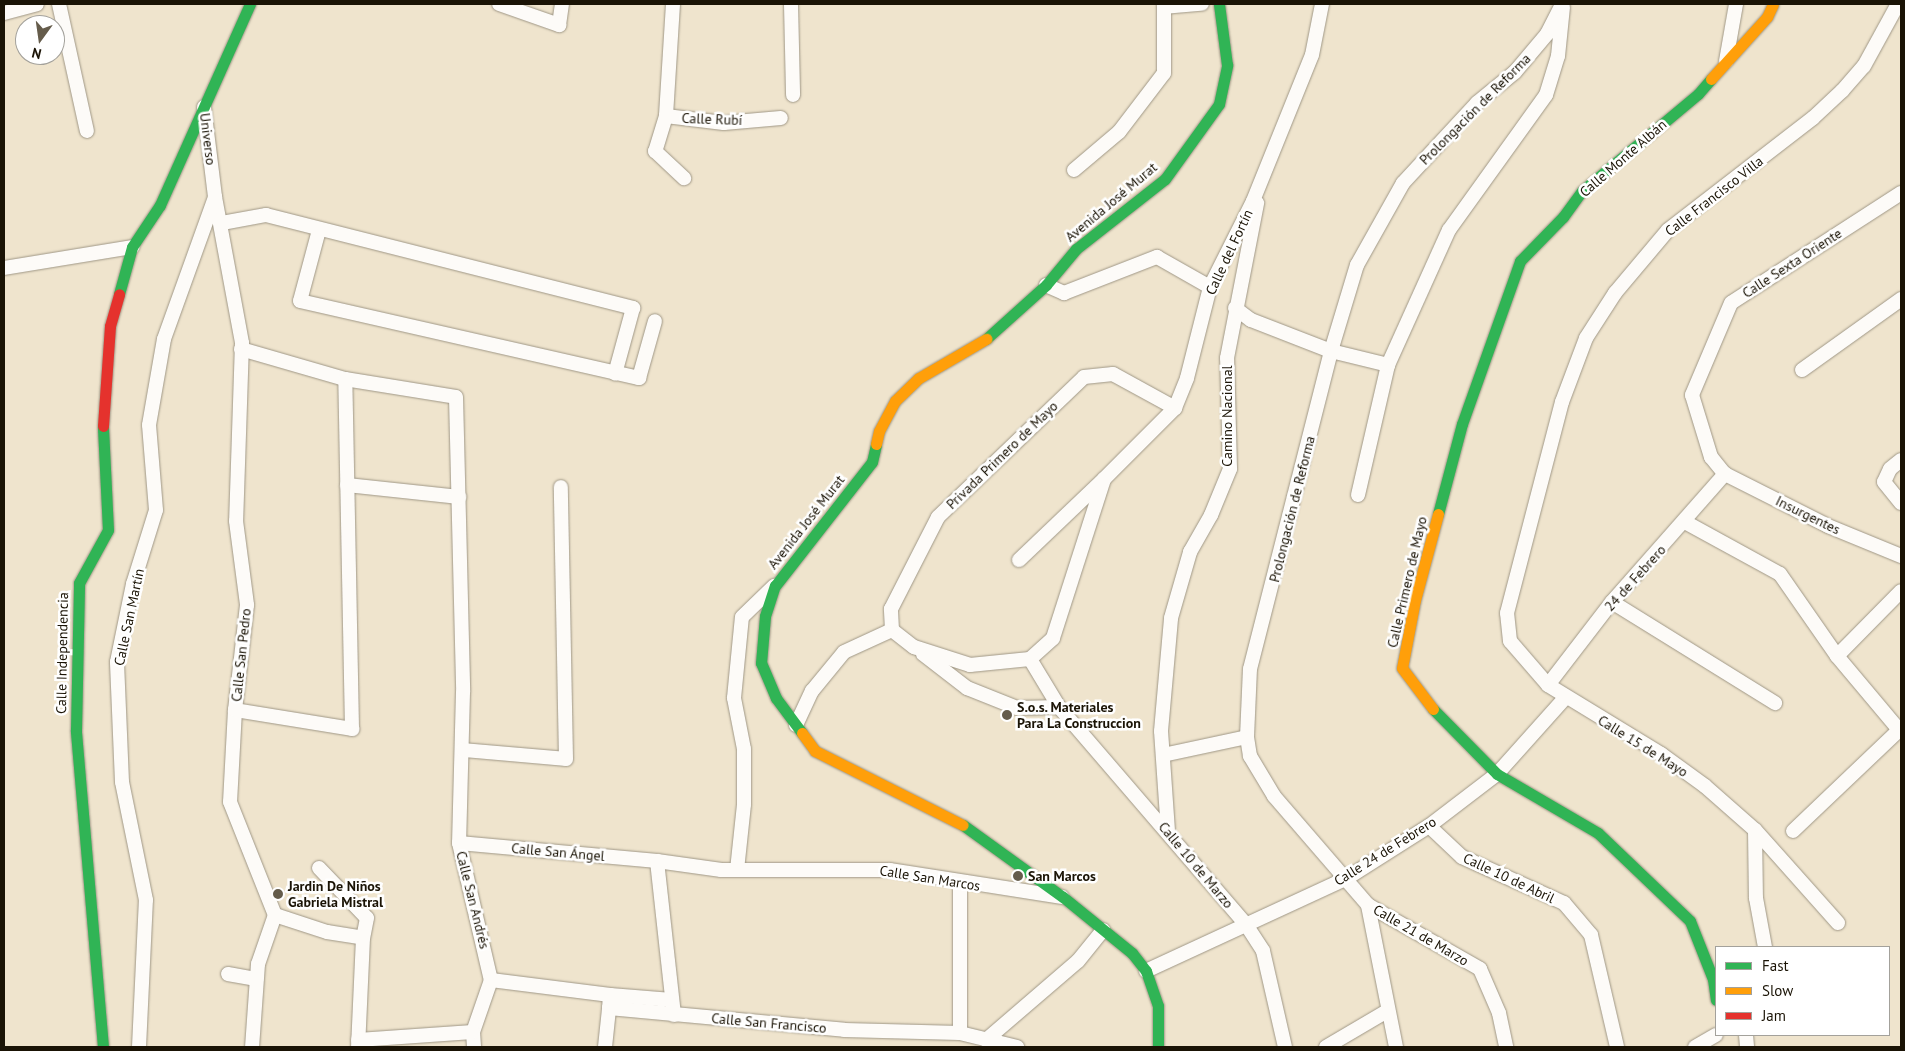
<!DOCTYPE html>
<html>
<head>
<meta charset="utf-8">
<style>
	body { margin:0 }
	#map { position:relative; width:1905px; height:1051px; overflow:hidden; background:#efe4cd; font-family:"PT Sans",sans-serif }
	div>[style] { position:absolute }
	[style*='--x'] { left:calc(var(--x)*1px); top:calc(var(--y)*1px); width:calc(var(--w)*1px); rotate:calc(var(--a)*1deg) }
	.roads { filter:drop-shadow(0 0 1px #9f9786) drop-shadow(0 0 1px #9f9786) }
	.street>* { height:14px; margin:-7px; padding:0 7px; transform-origin:7px; border-radius:7px; background:#fdfbf8 }
	.fast>* { height:11px; margin:-5.5px; padding:0 5.5px; transform-origin:5.5px; border-radius:5.5px; background:#30b455 }
	.slow>* { height:11px; margin:-5.5px; padding:0 5.5px; transform-origin:5.5px; border-radius:5.5px; background:#ff9f0a }
	.jam>* { height:11px; margin:-5.5px; padding:0 5.5px; transform-origin:5.5px; border-radius:5.5px; background:#e5322d }
	.dots>* { width:14px; height:14px; translate:-50% -50%; box-sizing:border-box; border:2px solid #fff; border-radius:50% }
	span { translate:-50% -50%; white-space:nowrap; text-align:center; line-height:1.15; -webkit-text-stroke:5px #fff; paint-order:stroke }
	.street-label { font-size:14px; color:#1a1305 }
	.poi-label { font-size:14px; color:#1a1305; font-weight:700 }
	.left { translate:0 -50%; text-align:left }
	.frame { position:absolute; inset:0; border:5px solid #1a1305; pointer-events:none }
	.legend { position:absolute; left:1715px; top:946px; width:175px; height:90px; box-sizing:border-box; background:#fff; border:1px solid #a3a19b; margin:0; padding:6px 9px; list-style:none; font-size:15px; color:#1a1305 }
	.legend li { display:flex; align-items:center; gap:10px; height:25px }
	.legend b { width:25px; border:1px solid #a3a19b }
	.north { position:absolute; left:15px; top:15px; width:50px; height:50px; box-sizing:border-box; background:#fff; border:1px solid #a3a19b; border-radius:50%; rotate:194deg; font-size:14px; font-weight:700; line-height:20px; text-align:center; color:#1a1305 }
	.north::after { content:''; display:block; margin:auto; width:18px; height:22px; background:#655c4b; clip-path:polygon(50% 0,100% 100%,50% 72%,0 100%) }
</style>
</head>
<body>
<div id="map">
	<div class="roads">
		<div class="street">
			<div style="--x:59;--y:4;--w:130;--a:77.6"></div>
			<div style="--x:499;--y:4;--w:64;--a:19.3"></div>
			<div style="--x:559;--y:25;--w:21;--a:-82"></div>
			<div style="--x:673;--y:4;--w:112;--a:93.6"></div>
			<div style="--x:666;--y:116;--w:37;--a:107"></div>
			<div style="--x:655;--y:151;--w:40;--a:43"></div>
			<div style="--x:791;--y:4;--w:91;--a:88.7"></div>
			<div style="--x:1164;--y:7;--w:38;--a:-5"></div>
			<div style="--x:4;--y:13;--w:34;--a:-15"></div>
			<div style="--x:1726;--y:61;--w:58;--a:-80"></div>
			<div style="--x:204;--y:107;--w:91;--a:83"></div>
			<div style="--x:215;--y:197;--w:148;--a:79.5"></div>
			<div style="--x:242;--y:343;--w:178;--a:91.9"></div>
			<div style="--x:236;--y:521;--w:85;--a:82.5"></div>
			<div style="--x:247;--y:605;--w:106;--a:96.5"></div>
			<div style="--x:235;--y:710;--w:92;--a:93.1"></div>
			<div style="--x:230;--y:802;--w:122;--a:68.3"></div>
			<div style="--x:275;--y:915;--w:52;--a:109.1"></div>
			<div style="--x:258;--y:964;--w:83;--a:94.1"></div>
			<div style="--x:666;--y:116;--w:58;--a:6.9"></div>
			<div style="--x:724;--y:123;--w:57;--a:-5"></div>
			<div style="--x:1074;--y:170;--w:59;--a:-40.2"></div>
			<div style="--x:1119;--y:132;--w:74;--a:-52.7"></div>
			<div style="--x:1164;--y:73;--w:69;--a:-90"></div>
			<div style="--x:1901;--y:193;--w:202;--a:147.1"></div>
			<div style="--x:1731;--y:303;--w:100;--a:113"></div>
			<div style="--x:1692;--y:395;--w:65;--a:73"></div>
			<div style="--x:1711;--y:457;--w:22;--a:51"></div>
			<div style="--x:1725;--y:474;--w:115;--a:26.8"></div>
			<div style="--x:1828;--y:526;--w:79;--a:22.3"></div>
			<div style="--x:222;--y:223;--w:45;--a:-10.3"></div>
			<div style="--x:266;--y:215;--w:379;--a:14.2"></div>
			<div style="--x:633;--y:308;--w:68;--a:105.3"></div>
			<div style="--x:319;--y:230;--w:73;--a:105"></div>
			<div style="--x:300;--y:301;--w:348;--a:12.8"></div>
			<div style="--x:639;--y:378;--w:59;--a:-74.3"></div>
			<div style="--x:4;--y:268;--w:130;--a:-9.3"></div>
			<div style="--x:1046;--y:285;--w:20;--a:24"></div>
			<div style="--x:1064;--y:293;--w:100;--a:-21.2"></div>
			<div style="--x:1157;--y:257;--w:61;--a:29.5"></div>
			<div style="--x:1235;--y:308;--w:20;--a:37"></div>
			<div style="--x:1251;--y:320;--w:86;--a:21.2"></div>
			<div style="--x:1331;--y:351;--w:59;--a:13.8"></div>
			<div style="--x:241;--y:349;--w:108;--a:16.1"></div>
			<div style="--x:345;--y:379;--w:112;--a:9.2"></div>
			<div style="--x:456;--y:397;--w:295;--a:88.6"></div>
			<div style="--x:463;--y:692;--w:151;--a:91.5"></div>
			<div style="--x:459;--y:843;--w:141;--a:76.9"></div>
			<div style="--x:491;--y:980;--w:55;--a:109.1"></div>
			<div style="--x:473;--y:1032;--w:15;--a:86"></div>
			<div style="--x:1802;--y:370;--w:122;--a:-35.6"></div>
			<div style="--x:1901;--y:460;--w:14;--a:141"></div>
			<div style="--x:1890;--y:469;--w:14;--a:115"></div>
			<div style="--x:1884;--y:482;--w:27;--a:51"></div>
			<div style="--x:347;--y:485;--w:113;--a:6.1"></div>
			<div style="--x:1358;--y:495;--w:133;--a:-77"></div>
			<div style="--x:1388;--y:365;--w:148;--a:-65.7"></div>
			<div style="--x:1449;--y:230;--w:166;--a:-54.3"></div>
			<div style="--x:1546;--y:95;--w:41;--a:-72.9"></div>
			<div style="--x:1558;--y:56;--w:49;--a:-84.2"></div>
			<div style="--x:1685;--y:522;--w:108;--a:28.7"></div>
			<div style="--x:1780;--y:574;--w:100;--a:55.2"></div>
			<div style="--x:1837;--y:656;--w:97;--a:50"></div>
			<div style="--x:1899;--y:730;--w:2;--a:-27"></div>
			<div style="--x:1019;--y:560;--w:116;--a:-43.6"></div>
			<div style="--x:1612;--y:602;--w:192;--a:31.8"></div>
			<div style="--x:892;--y:630;--w:28;--a:38"></div>
			<div style="--x:914;--y:647;--w:59;--a:17.8"></div>
			<div style="--x:970;--y:665;--w:60;--a:-5.7"></div>
			<div style="--x:1030;--y:659;--w:56;--a:58.9"></div>
			<div style="--x:1059;--y:707;--w:285;--a:49.3"></div>
			<div style="--x:1245;--y:923;--w:33;--a:57"></div>
			<div style="--x:1263;--y:951;--w:98;--a:77.1"></div>
			<div style="--x:892;--y:630;--w:21;--a:-93"></div>
			<div style="--x:891;--y:609;--w:103;--a:-62.9"></div>
			<div style="--x:938;--y:517;--w:202;--a:-43.8"></div>
			<div style="--x:1084;--y:377;--w:29;--a:-6"></div>
			<div style="--x:1113;--y:374;--w:71;--a:28.7"></div>
			<div style="--x:923;--y:654;--w:56;--a:37.7"></div>
			<div style="--x:967;--y:688;--w:54;--a:21.8"></div>
			<div style="--x:1017;--y:708;--w:42;--a:-1.4"></div>
			<div style="--x:1837;--y:656;--w:91;--a:-45.4"></div>
			<div style="--x:1030;--y:659;--w:31;--a:-42"></div>
			<div style="--x:1053;--y:638;--w:167;--a:-72.2"></div>
			<div style="--x:1104;--y:479;--w:100;--a:-45"></div>
			<div style="--x:1175;--y:408;--w:32;--a:-68"></div>
			<div style="--x:1187;--y:378;--w:94;--a:-75.8"></div>
			<div style="--x:1210;--y:287;--w:96;--a:-63.4"></div>
			<div style="--x:1253;--y:201;--w:157;--a:-68"></div>
			<div style="--x:1312;--y:55;--w:52;--a:-78.9"></div>
			<div style="--x:1548;--y:685;--w:105;--a:-52.4"></div>
			<div style="--x:1612;--y:602;--w:171;--a:-48.6"></div>
			<div style="--x:235;--y:710;--w:119;--a:9.2"></div>
			<div style="--x:352;--y:729;--w:350;--a:-91.1"></div>
			<div style="--x:796;--y:725;--w:38;--a:-65"></div>
			<div style="--x:812;--y:691;--w:50;--a:-50.6"></div>
			<div style="--x:844;--y:652;--w:53;--a:-24.6"></div>
			<div style="--x:463;--y:750;--w:103;--a:5"></div>
			<div style="--x:566;--y:759;--w:272;--a:-91.1"></div>
			<div style="--x:1163;--y:755;--w:86;--a:-12.1"></div>
			<div style="--x:1429;--y:826;--w:45;--a:43.2"></div>
			<div style="--x:1462;--y:857;--w:112;--a:24.3"></div>
			<div style="--x:1564;--y:903;--w:42;--a:49.8"></div>
			<div style="--x:1591;--y:935;--w:115;--a:76.9"></div>
			<div style="--x:1755;--y:830;--w:68;--a:89.2"></div>
			<div style="--x:1756;--y:898;--w:50;--a:79.6"></div>
			<div style="--x:1168;--y:831;--w:100;--a:-94"></div>
			<div style="--x:1161;--y:731;--w:113;--a:-84.9"></div>
			<div style="--x:1171;--y:618;--w:69;--a:-73.9"></div>
			<div style="--x:1190;--y:552;--w:43;--a:-60.4"></div>
			<div style="--x:1211;--y:515;--w:50;--a:-67.6"></div>
			<div style="--x:1230;--y:469;--w:111;--a:-91.5"></div>
			<div style="--x:1227;--y:358;--w:158;--a:-79"></div>
			<div style="--x:1793;--y:831;--w:146;--a:-43.6"></div>
			<div style="--x:459;--y:843;--w:199;--a:5.2"></div>
			<div style="--x:657;--y:861;--w:65;--a:8"></div>
			<div style="--x:721;--y:870;--w:169;--a:0"></div>
			<div style="--x:890;--y:870;--w:174;--a:8.9"></div>
			<div style="--x:657;--y:861;--w:155;--a:83.7"></div>
			<div style="--x:319;--y:868;--w:69;--a:46.2"></div>
			<div style="--x:367;--y:918;--w:20;--a:101"></div>
			<div style="--x:363;--y:938;--w:109;--a:92.6"></div>
			<div style="--x:737;--y:870;--w:66;--a:-83.9"></div>
			<div style="--x:744;--y:804;--w:55;--a:-90"></div>
			<div style="--x:744;--y:749;--w:52;--a:-101.1"></div>
			<div style="--x:734;--y:698;--w:81;--a:-84.4"></div>
			<div style="--x:742;--y:617;--w:45;--a:-44.1"></div>
			<div style="--x:1368;--y:905;--w:129;--a:29.7"></div>
			<div style="--x:1480;--y:969;--w:48;--a:66.6"></div>
			<div style="--x:1499;--y:1013;--w:35;--a:78"></div>
			<div style="--x:275;--y:915;--w:55;--a:18.1"></div>
			<div style="--x:327;--y:932;--w:36;--a:9"></div>
			<div style="--x:1838;--y:923;--w:125;--a:-131.7"></div>
			<div style="--x:1755;--y:830;--w:67;--a:-138.7"></div>
			<div style="--x:1705;--y:786;--w:54;--a:-144"></div>
			<div style="--x:1661;--y:754;--w:132;--a:-148.6"></div>
			<div style="--x:1548;--y:685;--w:58;--a:-130.8"></div>
			<div style="--x:1510;--y:641;--w:28;--a:-96"></div>
			<div style="--x:1507;--y:613;--w:218;--a:-75.4"></div>
			<div style="--x:1562;--y:402;--w:68;--a:-69.4"></div>
			<div style="--x:1586;--y:338;--w:54;--a:-57.2"></div>
			<div style="--x:1615;--y:293;--w:82;--a:-49.9"></div>
			<div style="--x:1668;--y:230;--w:183;--a:-37.7"></div>
			<div style="--x:1813;--y:118;--w:40;--a:-43"></div>
			<div style="--x:1842;--y:91;--w:33;--a:-49"></div>
			<div style="--x:1864;--y:66;--w:71;--a:-61.3"></div>
			<div style="--x:1146;--y:971;--w:221;--a:-24.8"></div>
			<div style="--x:1347;--y:878;--w:97;--a:-32.4"></div>
			<div style="--x:1429;--y:826;--w:86;--a:-37.4"></div>
			<div style="--x:1497;--y:774;--w:102;--a:-48.2"></div>
			<div style="--x:228;--y:974;--w:29;--a:10"></div>
			<div style="--x:491;--y:980;--w:120;--a:7.2"></div>
			<div style="--x:610;--y:995;--w:13;--a:94"></div>
			<div style="--x:609;--y:1008;--w:236;--a:5.3"></div>
			<div style="--x:844;--y:1030;--w:116;--a:1.5"></div>
			<div style="--x:960;--y:1033;--w:59;--a:13.8"></div>
			<div style="--x:610;--y:995;--w:62;--a:4.6"></div>
			<div style="--x:960;--y:1033;--w:150;--a:-90"></div>
			<div style="--x:1746;--y:1035;--w:12;--a:85"></div>
			<div style="--x:358;--y:1040;--w:115;--a:-4"></div>
			<div style="--x:986;--y:1040;--w:121;--a:-40.7"></div>
			<div style="--x:1078;--y:961;--w:40;--a:-51"></div>
			<div style="--x:139;--y:1047;--w:147;--a:-87.3"></div>
			<div style="--x:146;--y:900;--w:120;--a:-101.5"></div>
			<div style="--x:122;--y:782;--w:120;--a:-92.4"></div>
			<div style="--x:117;--y:662;--w:80;--a:-78.4"></div>
			<div style="--x:133;--y:584;--w:77;--a:-72.7"></div>
			<div style="--x:156;--y:510;--w:85;--a:-94.7"></div>
			<div style="--x:149;--y:425;--w:87;--a:-80.1"></div>
			<div style="--x:164;--y:339;--w:151;--a:-70.2"></div>
			<div style="--x:605;--y:1047;--w:39;--a:-84"></div>
			<div style="--x:1326;--y:1047;--w:71;--a:-30.5"></div>
			<div style="--x:1396;--y:1047;--w:145;--a:-101.2"></div>
			<div style="--x:1368;--y:905;--w:144;--a:-130.8"></div>
			<div style="--x:1274;--y:796;--w:47;--a:-121"></div>
			<div style="--x:1250;--y:756;--w:19;--a:-99"></div>
			<div style="--x:1247;--y:737;--w:68;--a:-87.5"></div>
			<div style="--x:1250;--y:669;--w:328;--a:-75.7"></div>
			<div style="--x:1331;--y:351;--w:90;--a:-73.2"></div>
			<div style="--x:1357;--y:265;--w:94;--a:-60.7"></div>
			<div style="--x:1403;--y:183;--w:109;--a:-47.2"></div>
			<div style="--x:1477;--y:103;--w:49;--a:-39.2"></div>
			<div style="--x:1515;--y:72;--w:50;--a:-49.9"></div>
			<div style="--x:1547;--y:34;--w:34;--a:-63"></div>
			<div style="--x:1695;--y:1047;--w:24;--a:-30"></div>
		</div>
		<div class="fast">
			<div style="--x:119;--y:294;--w:49;--a:-74.5"></div>
			<div style="--x:132;--y:247;--w:50;--a:-56.3"></div>
			<div style="--x:160;--y:205;--w:220;--a:-65.9"></div>
			<div style="--x:986;--y:339;--w:81;--a:-42"></div>
			<div style="--x:1046;--y:285;--w:47;--a:-50.2"></div>
			<div style="--x:1076;--y:249;--w:113;--a:-38.2"></div>
			<div style="--x:1165;--y:179;--w:92;--a:-54.2"></div>
			<div style="--x:1219;--y:104;--w:40;--a:-78"></div>
			<div style="--x:1227;--y:65;--w:62;--a:-97.5"></div>
			<div style="--x:1438;--y:514;--w:93;--a:-75.1"></div>
			<div style="--x:1462;--y:424;--w:173;--a:-70.4"></div>
			<div style="--x:1520;--y:261;--w:62;--a:-45.7"></div>
			<div style="--x:1563;--y:217;--w:32;--a:-54"></div>
			<div style="--x:1582;--y:191;--w:151;--a:-39.9"></div>
			<div style="--x:1698;--y:94;--w:20;--a:-49"></div>
			<div style="--x:1433;--y:709;--w:91;--a:45.4"></div>
			<div style="--x:1497;--y:774;--w:117;--a:30.3"></div>
			<div style="--x:1598;--y:833;--w:127;--a:43.7"></div>
			<div style="--x:1690;--y:921;--w:62;--a:68.4"></div>
			<div style="--x:1713;--y:979;--w:21;--a:82"></div>
			<div style="--x:802;--y:733;--w:44;--a:-126.6"></div>
			<div style="--x:776;--y:698;--w:38;--a:-113"></div>
			<div style="--x:761;--y:663;--w:47;--a:-85.1"></div>
			<div style="--x:765;--y:616;--w:32;--a:-72"></div>
			<div style="--x:775;--y:586;--w:157;--a:-52"></div>
			<div style="--x:872;--y:462;--w:18;--a:-77"></div>
			<div style="--x:963;--y:825;--w:123;--a:35.8"></div>
			<div style="--x:1063;--y:897;--w:89;--a:39.1"></div>
			<div style="--x:1132;--y:953;--w:23;--a:52"></div>
			<div style="--x:1146;--y:971;--w:37;--a:71"></div>
			<div style="--x:1158;--y:1006;--w:41;--a:90"></div>
			<div style="--x:103;--y:1047;--w:318;--a:-94.9"></div>
			<div style="--x:76;--y:730;--w:147;--a:-88.8"></div>
			<div style="--x:79;--y:583;--w:60;--a:-61.3"></div>
			<div style="--x:108;--y:530;--w:104;--a:-92.8"></div>
		</div>
		<div class="slow">
			<div style="--x:1711;--y:79;--w:84;--a:-47.9"></div>
			<div style="--x:1767;--y:17;--w:14;--a:-65"></div>
			<div style="--x:876;--y:444;--w:13;--a:-77"></div>
			<div style="--x:879;--y:431;--w:34;--a:-62"></div>
			<div style="--x:895;--y:401;--w:33;--a:-44"></div>
			<div style="--x:919;--y:378;--w:78;--a:-30.2"></div>
			<div style="--x:1433;--y:709;--w:51;--a:-127.1"></div>
			<div style="--x:1402;--y:668;--w:69;--a:-79.2"></div>
			<div style="--x:1415;--y:600;--w:89;--a:-75"></div>
			<div style="--x:802;--y:733;--w:22;--a:54"></div>
			<div style="--x:815;--y:751;--w:165;--a:26.6"></div>
		</div>
		<div class="jam">
			<div style="--x:103;--y:426;--w:100;--a:-86"></div>
			<div style="--x:110;--y:326;--w:33;--a:-74"></div>
		</div>
	</div>
	<div class="dots">
		<div style="left:1007px;top:715px;background:#655c4b"></div>
		<div style="left:1018px;top:876px;background:#655c4b"></div>
		<div style="left:278px;top:894px;background:#655c4b"></div>
	</div>
	<div class="street-label">
		<span style="left:1475px;top:109px;rotate:-45deg">Prolongación de Reforma</span>
		<span style="left:712px;top:119px;rotate:2deg">Calle Rubí</span>
		<span style="left:208px;top:139px;rotate:83deg">Universo</span>
		<span style="left:1623px;top:158px;rotate:-41deg">Calle Monte Albán</span>
		<span style="left:1714px;top:196px;rotate:-38deg">Calle Francisco Villa</span>
		<span style="left:1111px;top:202px;rotate:-40deg">Avenida José Murat</span>
		<span style="left:1229px;top:252px;rotate:-65deg">Calle del Fortín</span>
		<span style="left:1792px;top:263px;rotate:-33deg">Calle Sexta Oriente</span>
		<span style="left:1227px;top:416px;rotate:-90deg">Camino Nacional</span>
		<span style="left:1002px;top:455px;rotate:-44deg">Privada Primero de Mayo</span>
		<span style="left:1292px;top:509px;rotate:-76deg">Prolongación de Reforma</span>
		<span style="left:1808px;top:515px;rotate:26deg">Insurgentes</span>
		<span style="left:806px;top:522px;rotate:-52deg">Avenida José Murat</span>
		<span style="left:1635px;top:578px;rotate:-48deg">24 de Febrero</span>
		<span style="left:1407px;top:582px;rotate:-77deg">Calle Primero de Mayo</span>
		<span style="left:129px;top:617px;rotate:-78deg">Calle San Martín</span>
		<span style="left:62px;top:653px;rotate:-89deg">Calle Independencia</span>
		<span style="left:241px;top:655px;rotate:-84deg">Calle San Pedro</span>
		<span style="left:1643px;top:746px;rotate:32deg">Calle 15 de Mayo</span>
		<span style="left:1385px;top:851px;rotate:-32deg">Calle 24 de Febrero</span>
		<span style="left:558px;top:852px;rotate:5deg">Calle San Ángel</span>
		<span style="left:1196px;top:865px;rotate:50deg">Calle 10 de Marzo</span>
		<span style="left:930px;top:878px;rotate:9deg">Calle San Marcos</span>
		<span style="left:1509px;top:878px;rotate:25deg">Calle 10 de Abril</span>
		<span style="left:473px;top:900px;rotate:76deg">Calle San Andrés</span>
		<span style="left:1421px;top:935px;rotate:30deg">Calle 21 de Marzo</span>
		<span style="left:769px;top:1023px;rotate:5deg">Calle San Francisco</span>
	</div>
	<div class="poi-label">
		<span class="left" style="left:1017px;top:715px">S.o.s. Materiales<br>Para La Construccion</span>
		<span class="left" style="left:1028px;top:876px">San Marcos</span>
		<span class="left" style="left:288px;top:894px">Jardin De Niños<br>Gabriela Mistral</span>
	</div>
	<div class="frame"></div>
	<ul class="legend">
	<li><b style="height:6px;background:#30b455"></b>Fast</li>
	<li><b style="height:6px;background:#ff9f0a"></b>Slow</li>
	<li><b style="height:6px;background:#e5322d"></b>Jam</li>
	</ul>
	<div class="north">N</div>
</div>
</body>
</html>
